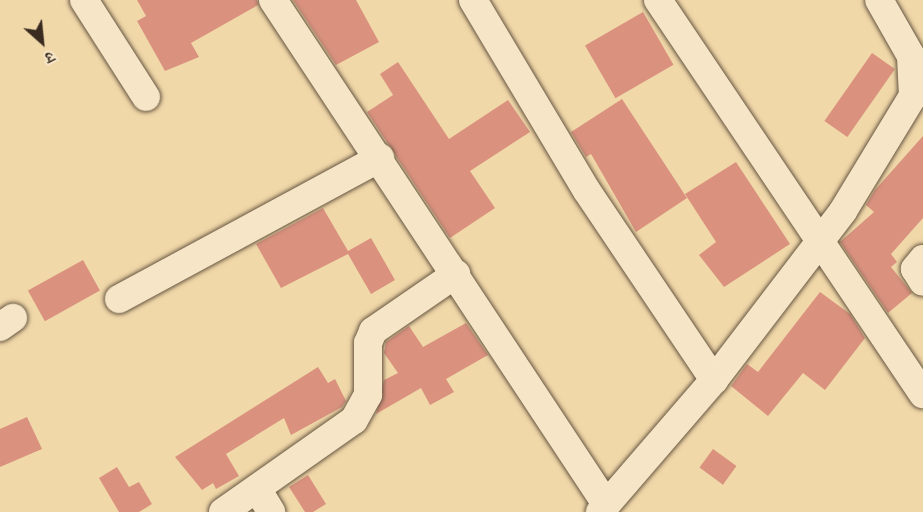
<!DOCTYPE html>
<html>
<head>
<meta charset="utf-8">
<style>
	body { margin:0 }
	#map { position:relative; width:923px; height:512px; overflow:hidden; background:#f1d8a9; font-family:"Libre Caslon Text","Noto Serif Devanagari",serif }
	div>[style] { position:absolute }
	[style*='--x'] { left:calc(var(--x)*1px); top:calc(var(--y)*1px); width:calc(var(--w)*1px); rotate:calc(var(--a)*1deg) }
	.building>* { inset:0; background:#da927f; transform-origin:0 0 }
	.roads { filter:drop-shadow(0 0 2px #675642) drop-shadow(0 0 2px #675642) }
	.minor>* { height:28px; margin:-14px; padding:0 14px; transform-origin:14px; border-radius:14px; background:#f6e6c7 }
	span { translate:-50% -50%; white-space:nowrap; text-align:center; line-height:1.15; -webkit-text-stroke:6px #f6e6c7; paint-order:stroke }
	.north { position:absolute; left:12px; top:12px; width:60px; height:60px; -webkit-text-stroke:4px #f6e6c7; paint-order:stroke; rotate:153deg; font-size:16px; font-weight:700; line-height:24px; text-align:center; color:#392b20 }
	.north::after { content:''; display:block; margin:auto; width:21px; height:27px; background:#392b20; clip-path:polygon(50% 0,100% 100%,50% 72%,0 100%) }
</style>
</head>
<body>
<div id="map">
	<div class="building">
		<div style="clip-path:polygon(137px 0,257px 0,258px 5px,191px 43px,199px 57px,165px 71px,137px 21px,146px 16px)"></div>
		<div style="clip-path:polygon(293px 0,356px 0,379px 42px,336px 65px)"></div>
		<div style="left:643px;top:12px;width:61px;height:67px;rotate:60deg"></div>
		<div style="left:872px;top:53px;width:28px;height:83px;rotate:35deg"></div>
		<div style="clip-path:polygon(398px 62px,449px 139px,508px 100px,530px 132px,470px 171px,495px 208px,450px 238px,367px 112px,393px 95px,380px 74px)"></div>
		<div style="clip-path:polygon(622px 99px,687px 198px,636px 232px,591px 154px,586px 157px,571px 132px)"></div>
		<div style="clip-path:polygon(923px 136px,923px 218px,891px 254px,897px 262px,891px 267px,912px 293px,888px 313px,840px 242px,874px 212px,866px 205px,875px 190px)"></div>
		<div style="clip-path:polygon(736px 162px,790px 244px,724px 287px,699px 255px,716px 242px,685px 194px)"></div>
		<div style="clip-path:polygon(323px 208px,348px 251px,371px 238px,395px 280px,371px 294px,348px 254px,281px 288px,256px 244px)"></div>
		<div style="left:83px;top:260px;width:35px;height:63px;rotate:61deg"></div>
		<div style="clip-path:polygon(820px 292px,850px 314px,865px 338px,825px 390px,803px 373px,768px 416px,731px 386px,747px 364px,758px 372px)"></div>
		<div style="clip-path:polygon(466px 323px,488px 355px,446px 379px,454px 392px,430px 405px,421px 388px,376px 414px,384px 380px,398px 373px,384px 353px,386px 342px,409px 326px,423px 347px)"></div>
		<div style="clip-path:polygon(318px 367px,328px 383px,335px 379px,346px 401px,342px 407px,291px 435px,284px 418px,226px 454px,239px 476px,216px 489px,213px 483px,202px 490px,175px 457px)"></div>
		<div style="clip-path:polygon(27px 417px,42px 449px,0 467px,0 429px)"></div>
		<div style="left:713px;top:449px;width:29px;height:23px;rotate:36deg"></div>
		<div style="clip-path:polygon(117px 467px,129px 487px,139px 482px,152px 504px,139px 512px,119px 512px,99px 478px)"></div>
		<div style="clip-path:polygon(308px 475px,326px 504px,313px 512px,305px 512px,289px 487px)"></div>
	</div>
	<div class="roads">
		<div class="minor">
			<div style="--x:84;--y:0;--w:115;--a:57.4"></div>
			<div style="--x:273;--y:0;--w:604;--a:56.55"></div>
			<div style="--x:473;--y:0;--w:222;--a:59.2"></div>
			<div style="--x:587;--y:191;--w:228;--a:56.1"></div>
			<div style="--x:714;--y:380;--w:213;--a:-52.6"></div>
			<div style="--x:843;--y:211;--w:135;--a:-58.7"></div>
			<div style="--x:913;--y:96;--w:40;--a:-92.9"></div>
			<div style="--x:911;--y:56;--w:64;--a:-119.7"></div>
			<div style="--x:658;--y:0;--w:475;--a:56.1"></div>
			<div style="--x:923;--y:259;--w:13;--a:129"></div>
			<div style="--x:915;--y:269;--w:15;--a:58"></div>
			<div style="--x:119;--y:299;--w:297;--a:-28.4"></div>
			<div style="--x:0;--y:327;--w:16;--a:-35"></div>
			<div style="--x:258;--y:490;--w:26;--a:59"></div>
			<div style="--x:223;--y:512;--w:160;--a:-35.1"></div>
			<div style="--x:354;--y:420;--w:29;--a:-61"></div>
			<div style="--x:368;--y:395;--w:52;--a:-90"></div>
			<div style="--x:368;--y:343;--w:13;--a:-67"></div>
			<div style="--x:373;--y:331;--w:101;--a:-34.5"></div>
			<div style="--x:600;--y:512;--w:174;--a:-49.2"></div>
		</div>
	</div>
	<div class="north">उ</div>
</div>
</body>
</html>
